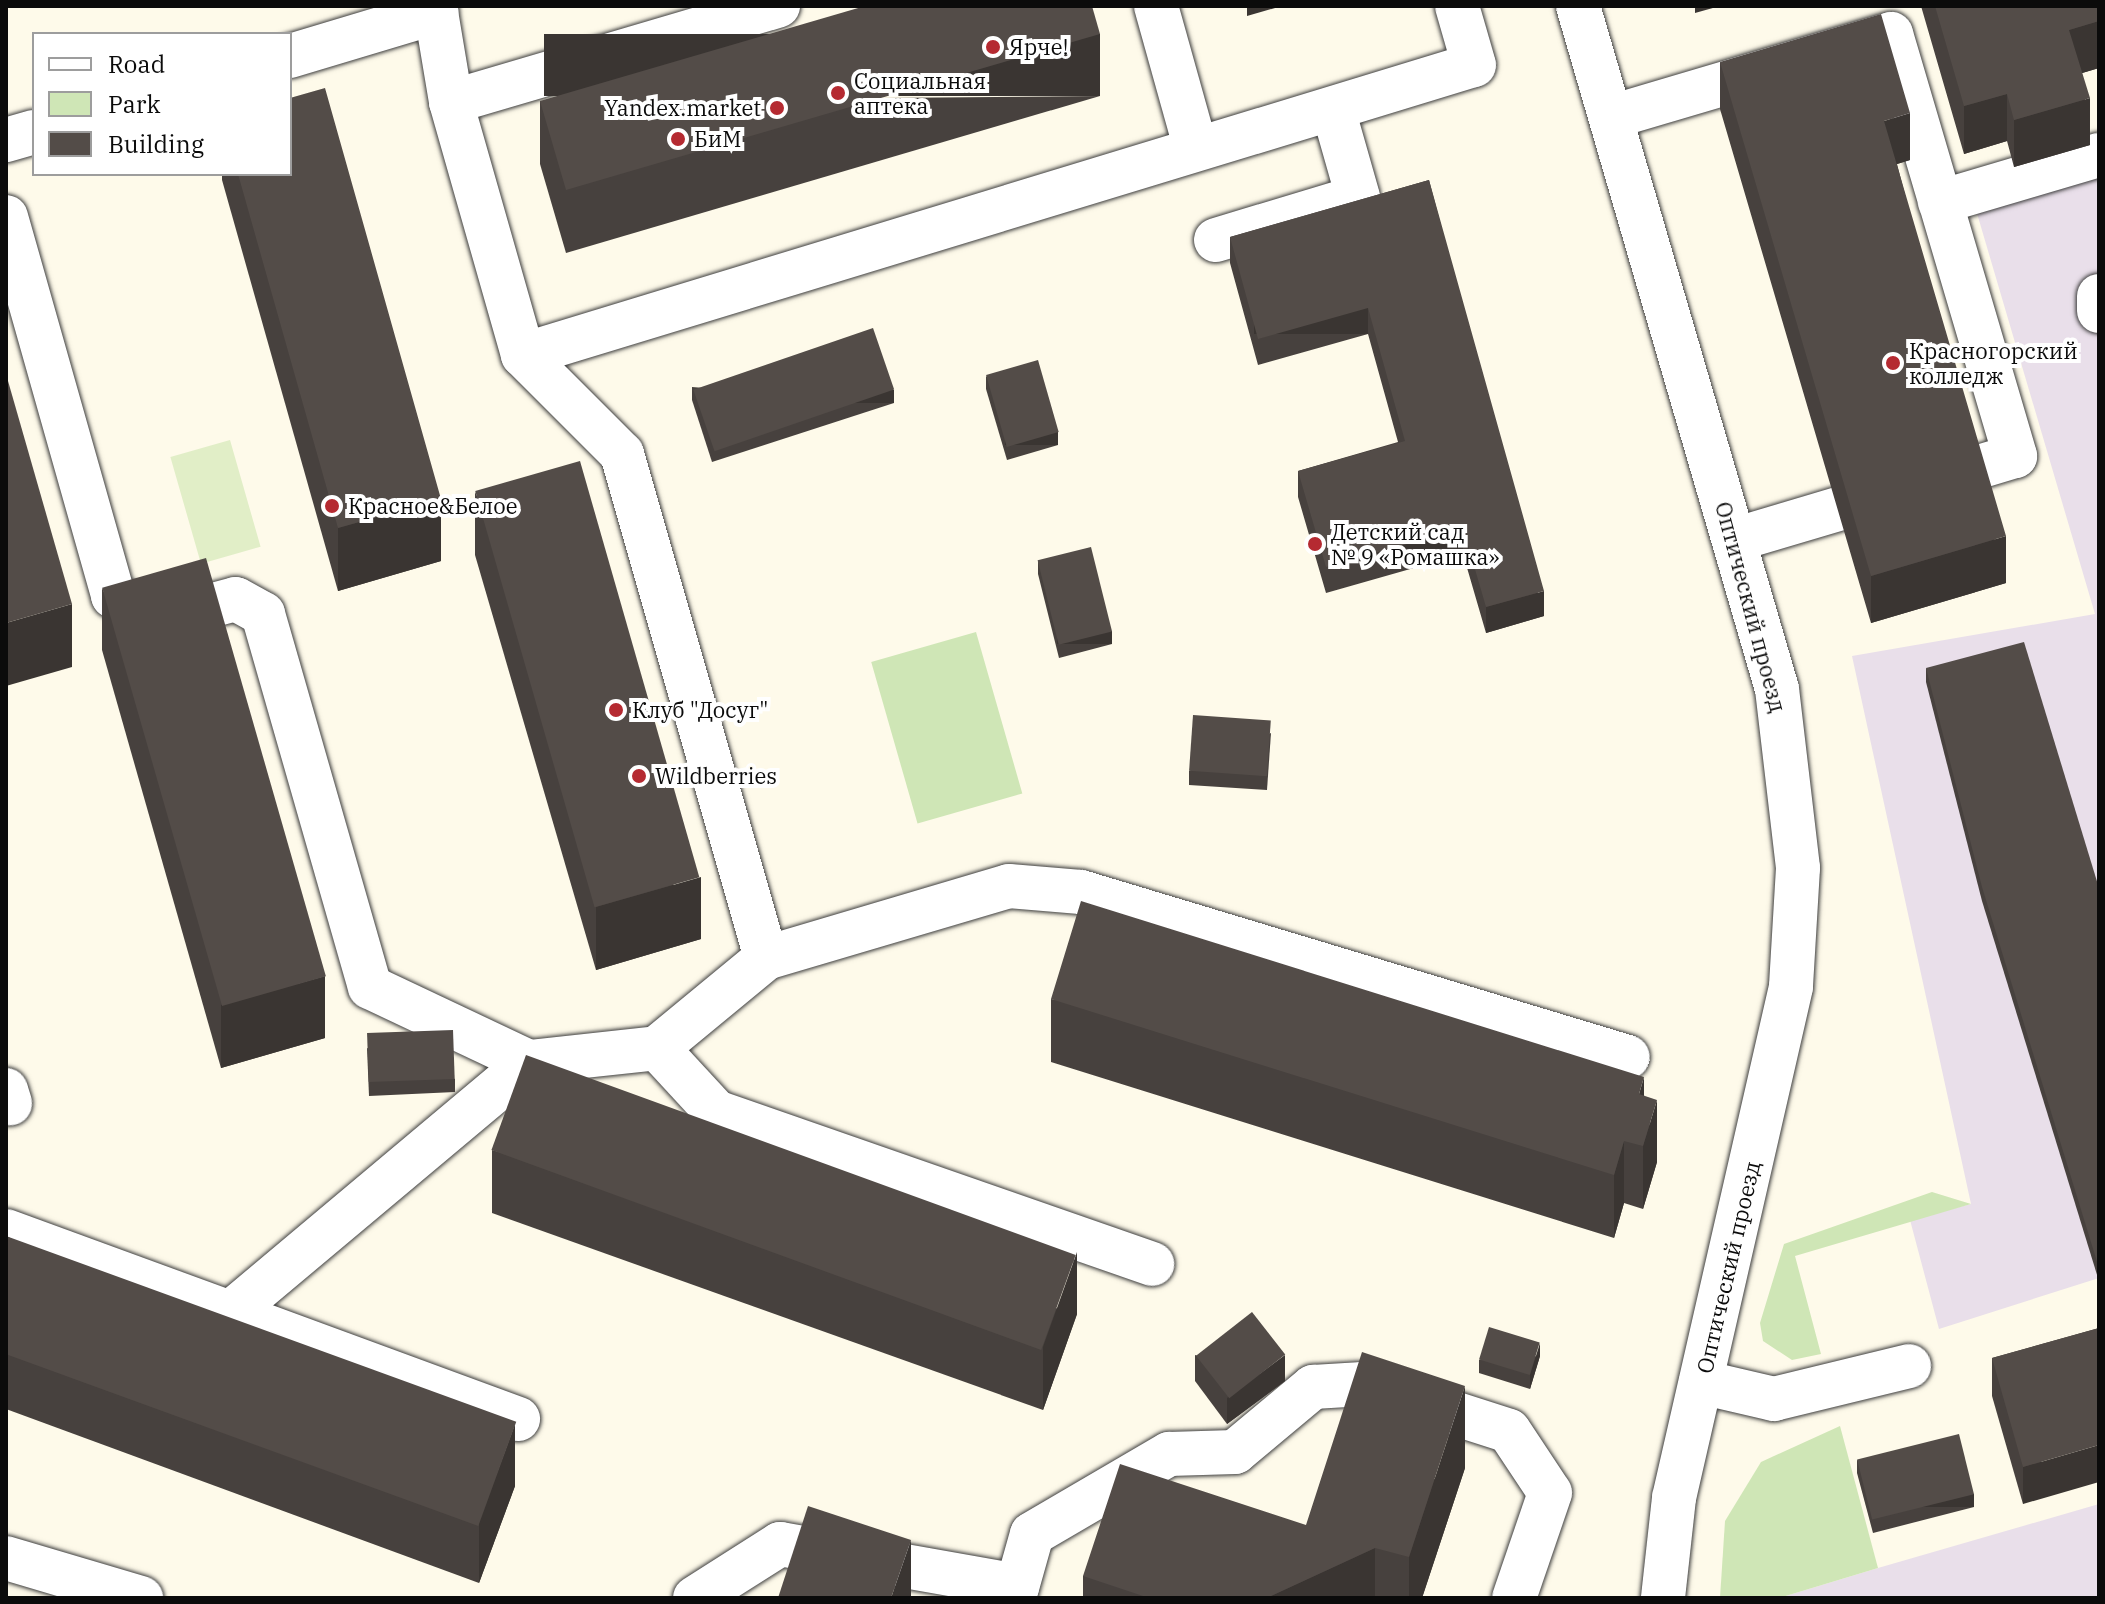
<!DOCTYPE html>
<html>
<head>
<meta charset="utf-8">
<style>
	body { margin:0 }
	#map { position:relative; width:2105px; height:1604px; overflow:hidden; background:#fefaea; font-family:"IBM Plex Serif",serif }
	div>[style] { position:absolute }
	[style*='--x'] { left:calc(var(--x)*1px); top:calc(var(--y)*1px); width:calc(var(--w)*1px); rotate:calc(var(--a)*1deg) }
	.industrial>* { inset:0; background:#e9dfea }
	.green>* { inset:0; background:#cfe6b6; transform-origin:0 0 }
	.pitch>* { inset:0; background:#e1eec7; transform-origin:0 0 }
	.roads { filter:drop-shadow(0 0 2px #3e3e3e) drop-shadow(0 0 2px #3e3e3e) }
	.minor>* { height:44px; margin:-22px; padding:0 22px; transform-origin:22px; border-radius:22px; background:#fff }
	.wall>* { inset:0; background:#47413e }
	.shaded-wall>* { inset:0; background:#3a3532; transform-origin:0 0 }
	.building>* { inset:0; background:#534c48; transform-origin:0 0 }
	.dots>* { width:22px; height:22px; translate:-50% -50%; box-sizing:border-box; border:4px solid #fff; border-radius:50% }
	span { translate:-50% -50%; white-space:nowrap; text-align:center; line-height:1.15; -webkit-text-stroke:8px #fff; paint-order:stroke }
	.poi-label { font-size:22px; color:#0b0b0b }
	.left { translate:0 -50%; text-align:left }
	.right { translate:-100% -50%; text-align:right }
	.street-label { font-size:22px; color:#0b0b0b }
	.frame { position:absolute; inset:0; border:8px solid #0b0b0b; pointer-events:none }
	.legend { position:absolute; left:32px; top:32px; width:260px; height:144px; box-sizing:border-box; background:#fff; border:2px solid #9d9d9d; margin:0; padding:10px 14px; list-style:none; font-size:24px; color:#0b0b0b }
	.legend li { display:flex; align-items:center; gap:16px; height:40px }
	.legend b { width:40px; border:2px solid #9d9d9d }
</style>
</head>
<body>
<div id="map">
	<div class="industrial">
		<div style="clip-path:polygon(2099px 174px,2099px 1278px,1939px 1329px,1910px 1220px,1971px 1204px,1852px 656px,2095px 614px,1976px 210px)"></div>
		<div style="clip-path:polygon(2099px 1504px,2099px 1598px,1779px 1598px,1878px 1568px)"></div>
	</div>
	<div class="green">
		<div style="left:976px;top:632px;width:168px;height:109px;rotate:74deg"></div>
		<div style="clip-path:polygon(1932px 1192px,1971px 1204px,1795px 1256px,1821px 1354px,1792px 1360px,1763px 1341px,1760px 1323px,1784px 1244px)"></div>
		<div style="clip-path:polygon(1840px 1426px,1878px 1568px,1779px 1598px,1720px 1598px,1725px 1521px,1761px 1462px)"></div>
	</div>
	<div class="pitch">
		<div style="left:230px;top:440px;width:111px;height:62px;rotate:74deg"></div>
	</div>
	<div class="roads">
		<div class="minor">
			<div style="--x:435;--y:6;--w:97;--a:80.5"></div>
			<div style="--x:451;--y:102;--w:263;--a:74.1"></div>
			<div style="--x:523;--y:355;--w:140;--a:45"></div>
			<div style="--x:622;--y:454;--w:524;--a:74.05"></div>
			<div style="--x:1156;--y:6;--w:148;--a:74.4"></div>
			<div style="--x:1578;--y:6;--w:711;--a:73.76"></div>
			<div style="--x:1777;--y:689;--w:180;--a:83.3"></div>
			<div style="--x:1798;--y:868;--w:119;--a:93.4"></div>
			<div style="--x:1791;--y:987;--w:524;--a:102.9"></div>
			<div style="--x:1674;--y:1498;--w:101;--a:96.3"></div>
			<div style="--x:290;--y:56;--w:153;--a:-16.7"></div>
			<div style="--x:451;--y:102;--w:341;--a:-16.4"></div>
			<div style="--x:1611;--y:117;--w:292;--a:-16.5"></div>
			<div style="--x:1891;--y:34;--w:440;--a:73.6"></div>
			<div style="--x:2015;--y:456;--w:45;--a:163.2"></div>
			<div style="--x:6;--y:140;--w:29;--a:-16"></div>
			<div style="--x:1940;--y:202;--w:166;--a:-16.5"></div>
			<div style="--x:6;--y:217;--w:394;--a:74.2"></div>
			<div style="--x:113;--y:596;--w:56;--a:22.9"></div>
			<div style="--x:165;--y:618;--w:73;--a:-15"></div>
			<div style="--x:236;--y:599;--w:31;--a:29"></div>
			<div style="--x:263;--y:614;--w:388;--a:74"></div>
			<div style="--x:370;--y:987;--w:176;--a:25.3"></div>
			<div style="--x:1216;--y:240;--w:148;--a:-16.8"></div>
			<div style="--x:1358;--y:197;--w:91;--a:-105.9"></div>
			<div style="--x:2099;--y:296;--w:15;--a:90"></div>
			<div style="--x:523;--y:355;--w:994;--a:-16.96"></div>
			<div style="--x:1474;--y:65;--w:61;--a:-106.1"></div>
			<div style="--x:1734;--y:540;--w:109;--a:-16.6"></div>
			<div style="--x:657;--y:1048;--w:87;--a:47.3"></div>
			<div style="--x:716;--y:1112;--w:462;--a:19.2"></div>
			<div style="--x:6;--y:1090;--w:14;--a:73"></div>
			<div style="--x:6;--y:1231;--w:239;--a:20.1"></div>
			<div style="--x:230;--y:1313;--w:390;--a:-40"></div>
			<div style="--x:529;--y:1062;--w:129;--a:-6.2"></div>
			<div style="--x:657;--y:1048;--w:141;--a:-39.5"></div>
			<div style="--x:766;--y:958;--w:253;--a:-16.5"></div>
			<div style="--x:1009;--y:886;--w:72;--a:4.8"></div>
			<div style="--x:1081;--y:892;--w:571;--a:16.79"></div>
			<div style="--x:230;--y:1313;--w:307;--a:20.2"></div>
			<div style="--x:1701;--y:1382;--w:75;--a:13.1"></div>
			<div style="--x:1774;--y:1399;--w:139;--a:-13.7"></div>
			<div style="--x:6;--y:1558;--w:141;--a:16.5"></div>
			<div style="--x:695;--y:1598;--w:101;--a:-32.4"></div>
			<div style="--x:780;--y:1544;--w:241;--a:10"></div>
			<div style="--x:1014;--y:1598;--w:66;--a:-74.3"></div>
			<div style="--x:1032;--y:1534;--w:159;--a:-30.3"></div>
			<div style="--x:1169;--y:1454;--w:66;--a:-1.7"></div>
			<div style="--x:1235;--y:1452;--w:102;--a:-39.8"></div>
			<div style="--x:1313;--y:1387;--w:50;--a:-3.4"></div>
			<div style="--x:1363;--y:1384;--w:153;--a:17.8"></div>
			<div style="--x:1509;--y:1431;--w:74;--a:56.5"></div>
			<div style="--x:1550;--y:1493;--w:111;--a:108.9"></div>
		</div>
	</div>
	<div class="wall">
		<div style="clip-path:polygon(1921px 6px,2099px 6px,2099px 68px,2082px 73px,2090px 145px,2014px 167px,2007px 141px,1964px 154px)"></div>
		<div style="clip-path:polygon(1720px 62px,1910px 160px,1897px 164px,2006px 583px,1871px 623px,1720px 109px)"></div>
		<div style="clip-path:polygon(1100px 96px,566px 253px,540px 164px,540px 101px)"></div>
		<div style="clip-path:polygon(222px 174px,290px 174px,441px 561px,338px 591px,222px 180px)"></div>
		<div style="clip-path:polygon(1429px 180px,1544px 616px,1486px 633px,1463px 554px,1326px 593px,1298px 497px,1298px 471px,1398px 442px,1368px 334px,1258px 365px,1230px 263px,1230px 237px)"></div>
		<div style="clip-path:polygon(986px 376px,1058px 445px,1007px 460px,986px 389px)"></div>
		<div style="clip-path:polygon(692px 387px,894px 403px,712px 462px,692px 400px)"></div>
		<div style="clip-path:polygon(475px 492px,701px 939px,596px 970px,475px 555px)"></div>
		<div style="clip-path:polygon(1038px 561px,1112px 644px,1059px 658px,1038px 574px)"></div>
		<div style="clip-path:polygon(102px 588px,325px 1038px,221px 1068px,102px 650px)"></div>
		<div style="clip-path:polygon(1926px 668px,2099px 888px,2098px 1278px,1982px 901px,1926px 682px)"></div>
		<div style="clip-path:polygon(1271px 733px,1267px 790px,1189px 785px,1189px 771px)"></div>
		<div style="clip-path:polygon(1051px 999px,1644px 1095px,1657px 1162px,1643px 1209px,1624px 1203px,1614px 1238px,1051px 1062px)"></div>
		<div style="clip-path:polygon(367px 1048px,455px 1079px,455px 1092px,369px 1096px)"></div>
		<div style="clip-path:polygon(492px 1150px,1077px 1314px,1043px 1410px,492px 1213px)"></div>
		<div style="clip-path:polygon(6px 1236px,515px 1486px,479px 1583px,6px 1409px)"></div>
		<div style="clip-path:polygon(2099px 1328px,2023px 1504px,1992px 1396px,1992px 1358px)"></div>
		<div style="clip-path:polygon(1195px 1355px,1285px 1381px,1227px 1424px,1195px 1381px)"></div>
		<div style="clip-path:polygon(1540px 1356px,1530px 1389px,1479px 1373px,1479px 1360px)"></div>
		<div style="clip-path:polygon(1857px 1460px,1974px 1507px,1873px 1533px,1857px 1473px)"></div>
		<div style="clip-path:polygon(1465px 1468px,1422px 1598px,1083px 1598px,1083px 1576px,1306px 1525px)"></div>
	</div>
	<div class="shaded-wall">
		<div style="clip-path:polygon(1247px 6px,1282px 6px,1247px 16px)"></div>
		<div style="clip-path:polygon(1695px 6px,1720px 6px,1695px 13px)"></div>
		<div style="clip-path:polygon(2099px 21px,2099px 68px,2069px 77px,2069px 30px)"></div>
		<div style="left:1100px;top:34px;width:62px;height:556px;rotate:90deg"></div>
		<div style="clip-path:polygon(2007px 94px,2007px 141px,1964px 154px,1964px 106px)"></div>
		<div style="clip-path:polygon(2090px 98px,2090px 145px,2014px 167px,2014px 120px)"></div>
		<div style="clip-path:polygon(1910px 113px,1910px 160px,1884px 168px,1884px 121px)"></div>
		<div style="left:1368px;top:308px;width:26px;height:114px;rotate:90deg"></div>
		<div style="left:894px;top:390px;width:13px;height:191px;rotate:90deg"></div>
		<div style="left:1058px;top:432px;width:13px;height:53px;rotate:90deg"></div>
		<div style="clip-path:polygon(441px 499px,441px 561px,338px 591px,338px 528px)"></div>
		<div style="left:1463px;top:528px;width:26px;height:142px;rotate:90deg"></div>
		<div style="clip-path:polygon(2006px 536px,2006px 583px,1871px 623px,1871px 576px)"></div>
		<div style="clip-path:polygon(1544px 591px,1544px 616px,1486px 633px,1486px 607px)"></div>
		<div style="clip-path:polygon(72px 604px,72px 667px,6px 686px,6px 623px)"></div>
		<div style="left:1112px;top:631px;width:13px;height:55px;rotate:90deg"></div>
		<div style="clip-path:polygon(701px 877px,701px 939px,596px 970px,596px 907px)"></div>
		<div style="clip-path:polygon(325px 976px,325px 1038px,221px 1068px,221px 1005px)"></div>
		<div style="clip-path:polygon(1644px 1077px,1644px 1140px,1639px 1094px)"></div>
		<div style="clip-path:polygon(1657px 1100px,1657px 1162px,1643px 1209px,1643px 1146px)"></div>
		<div style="clip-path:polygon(1624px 1141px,1624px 1203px,1614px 1238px,1614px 1175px)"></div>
		<div style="clip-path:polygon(1077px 1252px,1077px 1314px,1043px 1410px,1043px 1347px)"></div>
		<div style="clip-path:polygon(1540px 1343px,1540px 1356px,1530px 1389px,1530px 1375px)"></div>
		<div style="clip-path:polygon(1285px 1355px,1285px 1381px,1227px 1424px,1227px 1398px)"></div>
		<div style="clip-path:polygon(1465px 1386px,1465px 1468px,1422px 1598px,1409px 1598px,1409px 1557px)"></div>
		<div style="clip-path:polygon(515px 1424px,515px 1486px,479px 1583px,479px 1521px)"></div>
		<div style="clip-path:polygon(2099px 1445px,2099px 1482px,2023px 1504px,2023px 1467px)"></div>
		<div style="left:1974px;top:1494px;width:13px;height:104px;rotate:90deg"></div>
		<div style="clip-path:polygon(911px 1540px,911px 1598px,891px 1598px)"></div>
		<div style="clip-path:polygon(1375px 1548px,1375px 1598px,1271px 1598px,1271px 1596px)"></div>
	</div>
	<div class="building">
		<div style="clip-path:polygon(865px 6px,1092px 6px,1100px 34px,566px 190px,540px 101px)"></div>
		<div style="clip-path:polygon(1935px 6px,2099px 6px,2099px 21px,2069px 30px,2090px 98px,2014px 120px,2007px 94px,1964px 106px)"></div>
		<div style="clip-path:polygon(1881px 14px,1910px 113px,1884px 121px,2006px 536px,1871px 576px,1720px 62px)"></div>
		<div style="clip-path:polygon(325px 88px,441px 499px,338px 528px,238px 174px,290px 174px,290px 98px)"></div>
		<div style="clip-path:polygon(1429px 180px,1544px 591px,1486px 607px,1463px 528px,1326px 567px,1298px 471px,1405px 441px,1368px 308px,1258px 339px,1230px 237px)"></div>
		<div style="left:873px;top:328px;width:65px;height:190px;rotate:71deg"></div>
		<div style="left:1038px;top:360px;width:75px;height:54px;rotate:74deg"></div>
		<div style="clip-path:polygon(6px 374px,72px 604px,6px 623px)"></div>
		<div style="left:580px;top:461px;width:433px;height:109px;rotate:74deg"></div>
		<div style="left:1091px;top:547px;width:87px;height:55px;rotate:76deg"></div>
		<div style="left:206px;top:558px;width:435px;height:108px;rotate:74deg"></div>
		<div style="clip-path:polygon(2024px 642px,2099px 888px,2098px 1265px,1982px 887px,1926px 668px)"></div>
		<div style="left:1193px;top:715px;width:78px;height:56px;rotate:4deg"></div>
		<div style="clip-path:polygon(1081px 901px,1644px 1077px,1639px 1094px,1657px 1100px,1643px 1146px,1624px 1141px,1614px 1175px,1051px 999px)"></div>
		<div style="left:453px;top:1030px;width:49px;height:86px;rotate:88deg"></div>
		<div style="left:526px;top:1055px;width:585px;height:101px;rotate:20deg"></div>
		<div style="left:6px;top:1236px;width:543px;height:111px;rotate:20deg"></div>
		<div style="left:1252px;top:1312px;width:54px;height:71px;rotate:52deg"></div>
		<div style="left:1489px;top:1327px;width:53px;height:34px;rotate:17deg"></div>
		<div style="clip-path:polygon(2099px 1328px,2099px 1445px,2023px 1467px,1992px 1358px)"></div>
		<div style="clip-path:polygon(1362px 1352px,1465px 1386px,1409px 1557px,1375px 1548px,1271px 1596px,1271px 1598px,1149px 1598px,1083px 1576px,1120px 1464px,1306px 1525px)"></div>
		<div style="left:1959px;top:1434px;width:62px;height:105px;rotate:76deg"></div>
		<div style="clip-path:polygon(808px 1506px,911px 1540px,891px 1598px,778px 1598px)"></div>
	</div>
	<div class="dots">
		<div style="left:993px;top:47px;background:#b52a31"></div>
		<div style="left:838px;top:93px;background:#b52a31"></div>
		<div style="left:777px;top:108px;background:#b52a31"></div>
		<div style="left:678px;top:139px;background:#b52a31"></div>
		<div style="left:1893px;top:363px;background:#b52a31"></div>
		<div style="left:332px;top:506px;background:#b52a31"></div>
		<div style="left:1315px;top:544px;background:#b52a31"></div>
		<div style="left:616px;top:710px;background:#b52a31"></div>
		<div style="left:639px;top:776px;background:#b52a31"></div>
	</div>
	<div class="poi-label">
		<span class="left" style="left:1009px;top:47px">Ярче!</span>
		<span class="left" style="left:854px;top:93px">Социальная<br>аптека</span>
		<span class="right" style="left:761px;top:108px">Yandex.market</span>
		<span class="left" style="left:694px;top:139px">БиМ</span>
		<span class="left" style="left:1909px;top:363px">Красногорский<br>колледж</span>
		<span class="left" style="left:348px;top:506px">Красное&amp;Белое</span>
		<span class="left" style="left:1331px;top:544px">Детский сад<br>№ 9 «Ромашка»</span>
		<span class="left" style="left:632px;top:710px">Клуб "Досуг"</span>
		<span class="left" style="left:655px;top:776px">Wildberries</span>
	</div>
	<div class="street-label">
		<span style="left:1751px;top:607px;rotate:75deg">Оптический проезд</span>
		<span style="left:1728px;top:1267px;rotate:-77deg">Оптический проезд</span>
	</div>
	<div class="frame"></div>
	<ul class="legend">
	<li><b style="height:10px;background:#fff"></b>Road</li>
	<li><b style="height:22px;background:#cfe6b6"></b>Park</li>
	<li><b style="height:22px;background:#534c48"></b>Building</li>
	</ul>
</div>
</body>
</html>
